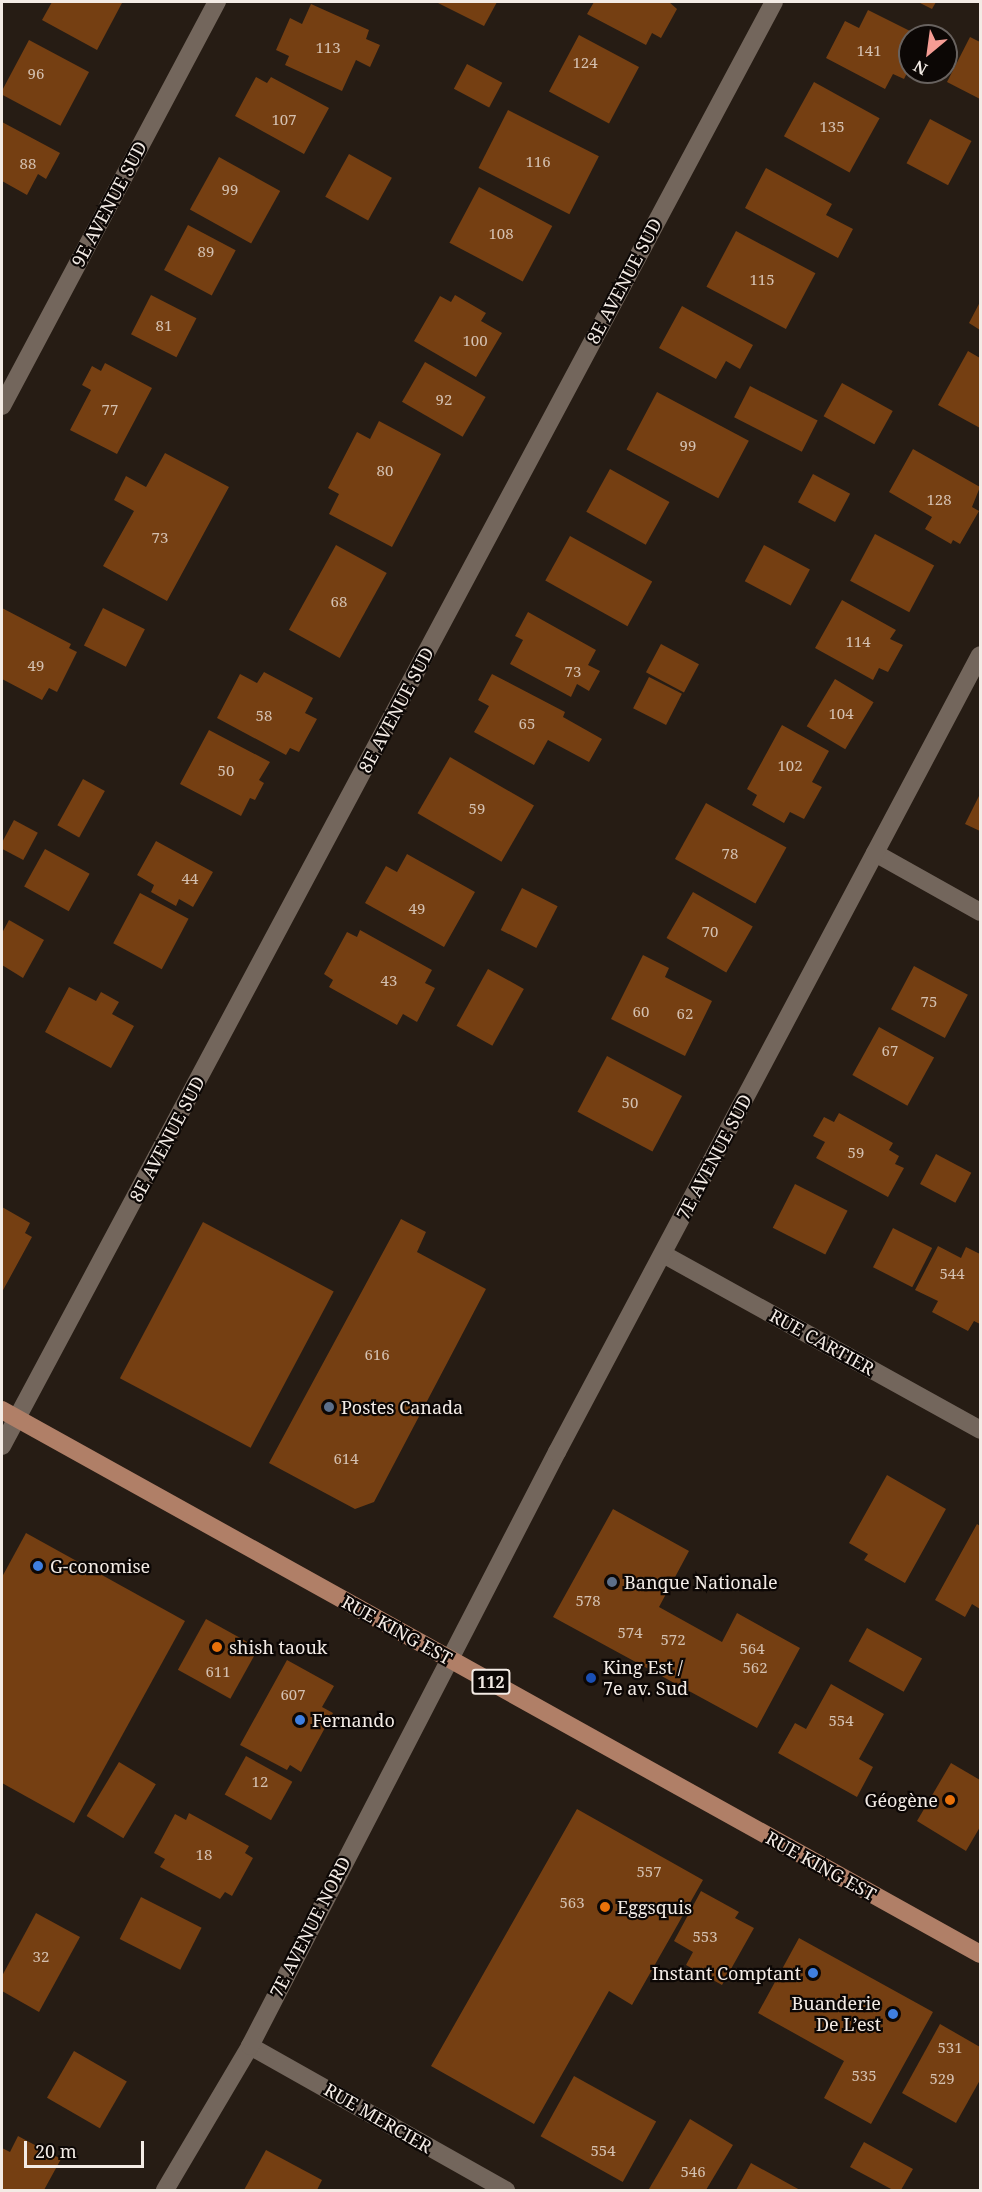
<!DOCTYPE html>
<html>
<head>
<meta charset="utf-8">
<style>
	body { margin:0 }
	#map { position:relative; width:982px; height:2192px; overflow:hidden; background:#261c14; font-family:"Noto Serif",serif }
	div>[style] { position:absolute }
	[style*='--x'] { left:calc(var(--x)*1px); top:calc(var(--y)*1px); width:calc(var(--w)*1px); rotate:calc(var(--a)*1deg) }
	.building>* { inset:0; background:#753f12; transform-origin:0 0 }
	.minor>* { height:18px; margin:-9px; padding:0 9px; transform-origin:9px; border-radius:9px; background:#73665c }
	.primary>* { height:18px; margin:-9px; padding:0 9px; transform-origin:9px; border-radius:9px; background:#b07f67 }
	.dots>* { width:16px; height:16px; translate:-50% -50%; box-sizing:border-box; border:3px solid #0c0705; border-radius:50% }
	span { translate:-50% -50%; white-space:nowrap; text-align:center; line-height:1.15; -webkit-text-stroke:4.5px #0c0705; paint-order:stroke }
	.number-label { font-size:15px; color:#d4c0b0 }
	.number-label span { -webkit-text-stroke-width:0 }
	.shield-label span { padding:2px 4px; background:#0c0705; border:2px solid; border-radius:4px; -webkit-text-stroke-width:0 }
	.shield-label { font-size:16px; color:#f3ebe5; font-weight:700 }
	.street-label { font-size:18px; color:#f3ebe5 }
	.poi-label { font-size:18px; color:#f3ebe5 }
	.left { translate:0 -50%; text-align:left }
	.right { translate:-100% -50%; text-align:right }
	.frame { position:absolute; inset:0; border:3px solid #f3ebe5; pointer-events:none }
	.north { position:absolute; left:898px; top:24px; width:60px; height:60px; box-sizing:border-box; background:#0c0705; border:2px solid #68625f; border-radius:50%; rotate:209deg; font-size:16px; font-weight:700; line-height:24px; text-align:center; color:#f3ebe5 }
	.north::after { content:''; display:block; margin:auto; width:21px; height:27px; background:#f59c94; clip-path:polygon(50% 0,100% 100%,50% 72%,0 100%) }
	.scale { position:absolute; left:24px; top:2141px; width:120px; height:27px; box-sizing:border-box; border:3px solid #f3ebe5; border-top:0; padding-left:8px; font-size:18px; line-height:21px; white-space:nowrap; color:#f3ebe5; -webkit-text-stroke:4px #0c0705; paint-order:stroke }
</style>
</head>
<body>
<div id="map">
	<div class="building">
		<div style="clip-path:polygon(52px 2px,119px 2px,122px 3px,97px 50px,42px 20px)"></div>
		<div style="clip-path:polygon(436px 2px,497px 2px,484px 26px)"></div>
		<div style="clip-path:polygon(594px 2px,669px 2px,677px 9px,661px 38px,652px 33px,646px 45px,587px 14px)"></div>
		<div style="clip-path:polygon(918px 2px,936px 2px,932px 9px)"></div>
		<div style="clip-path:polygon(311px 4px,369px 30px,366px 39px,380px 45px,370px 67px,356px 60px,342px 91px,285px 65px,289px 56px,276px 50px,290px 18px,302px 24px)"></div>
		<div style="clip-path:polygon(868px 10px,916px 34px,910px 36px,905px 56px,910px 59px,910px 67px,904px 79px,893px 74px,885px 89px,826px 58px,845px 21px,859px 28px)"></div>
		<div style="left:579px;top:35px;width:68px;height:64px;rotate:28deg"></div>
		<div style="clip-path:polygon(970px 37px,980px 42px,980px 99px,947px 82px)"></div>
		<div style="left:29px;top:40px;width:68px;height:61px;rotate:28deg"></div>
		<div style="left:467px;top:64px;width:40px;height:28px;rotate:28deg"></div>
		<div style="clip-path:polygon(256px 77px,267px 83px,271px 77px,329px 108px,304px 154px,235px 116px)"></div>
		<div style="left:814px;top:82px;width:75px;height:62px;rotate:29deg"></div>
		<div style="left:508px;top:110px;width:102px;height:65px;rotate:27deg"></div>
		<div style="left:930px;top:119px;width:47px;height:50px;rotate:28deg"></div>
		<div style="clip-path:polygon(2px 122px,60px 153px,46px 179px,38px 174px,27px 195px,2px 181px)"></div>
		<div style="left:349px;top:154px;width:49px;height:49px;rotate:29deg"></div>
		<div style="left:219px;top:157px;width:70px;height:60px;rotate:29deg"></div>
		<div style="clip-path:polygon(766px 168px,832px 204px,826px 215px,853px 229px,838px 258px,745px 208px)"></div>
		<div style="left:479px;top:187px;width:83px;height:63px;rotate:28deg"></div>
		<div style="left:188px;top:225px;width:54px;height:51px;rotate:28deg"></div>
		<div style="left:736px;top:231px;width:90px;height:63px;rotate:28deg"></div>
		<div style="left:151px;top:295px;width:51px;height:44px;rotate:27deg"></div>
		<div style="clip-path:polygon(455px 295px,486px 313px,481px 321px,502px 333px,476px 377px,414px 341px,440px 296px,451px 302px)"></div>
		<div style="clip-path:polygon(980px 302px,980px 330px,969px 323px)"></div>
		<div style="clip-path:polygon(682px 306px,753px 345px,740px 369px,726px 361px,716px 379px,659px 348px)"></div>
		<div style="clip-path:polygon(968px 351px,980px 358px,980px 428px,938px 405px)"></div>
		<div style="left:425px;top:362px;width:70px;height:46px;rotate:30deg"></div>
		<div style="clip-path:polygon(105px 363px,152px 388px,117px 454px,70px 430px,91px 390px,82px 385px,92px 366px,101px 371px)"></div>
		<div style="left:842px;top:383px;width:58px;height:38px;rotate:29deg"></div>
		<div style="left:750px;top:386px;width:76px;height:35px;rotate:27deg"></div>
		<div style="left:657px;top:392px;width:104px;height:65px;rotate:28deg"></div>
		<div style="clip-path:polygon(379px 421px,441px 454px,392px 547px,329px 514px,339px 494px,328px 488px,357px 432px,370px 439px)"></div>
		<div style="clip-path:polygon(913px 449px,980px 487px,972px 507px,979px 511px,960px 544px,953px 540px,951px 544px,925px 529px,932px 517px,889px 492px)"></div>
		<div style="clip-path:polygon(165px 453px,229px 487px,167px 601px,103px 566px,134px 511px,114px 500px,126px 476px,146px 487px)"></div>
		<div style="left:610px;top:469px;width:68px;height:49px;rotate:29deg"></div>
		<div style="left:813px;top:474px;width:42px;height:32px;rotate:28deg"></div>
		<div style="left:875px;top:534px;width:67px;height:53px;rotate:28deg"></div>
		<div style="left:570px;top:536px;width:94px;height:51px;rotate:29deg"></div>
		<div style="left:336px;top:545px;width:58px;height:97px;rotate:29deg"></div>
		<div style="left:764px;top:545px;width:52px;height:41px;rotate:28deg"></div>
		<div style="clip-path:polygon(842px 600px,896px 630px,890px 639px,903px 645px,888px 672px,879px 668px,873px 680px,815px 648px)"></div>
		<div style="clip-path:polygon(2px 608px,71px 644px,69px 648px,77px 652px,57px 692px,49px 688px,42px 700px,2px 679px)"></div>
		<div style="left:103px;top:608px;width:47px;height:42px;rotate:27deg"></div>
		<div style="clip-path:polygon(528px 612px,596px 650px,588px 665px,600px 671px,589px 691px,577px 684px,571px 697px,510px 664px,523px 640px,515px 636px)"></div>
		<div style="left:661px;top:644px;width:43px;height:32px;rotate:28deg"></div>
		<div style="clip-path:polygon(264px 672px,313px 698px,305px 713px,317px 719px,299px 752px,290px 748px,286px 755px,217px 718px,240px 674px,257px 683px)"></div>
		<div style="clip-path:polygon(492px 674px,565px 712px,563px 717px,602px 739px,589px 762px,548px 740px,534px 765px,474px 732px,489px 706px,478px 700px)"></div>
		<div style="left:649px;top:677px;width:37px;height:35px;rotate:27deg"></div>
		<div style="left:835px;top:679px;width:45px;height:55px;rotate:31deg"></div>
		<div style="clip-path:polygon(782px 725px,829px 751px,812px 782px,822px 787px,804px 819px,790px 812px,784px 823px,752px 805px,757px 795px,747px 789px)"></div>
		<div style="clip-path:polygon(209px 730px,270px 762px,259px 780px,264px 783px,255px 800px,250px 798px,241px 816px,180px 784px)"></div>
		<div style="left:450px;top:757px;width:97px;height:65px;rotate:30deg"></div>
		<div style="left:83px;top:779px;width:25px;height:53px;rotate:29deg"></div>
		<div style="clip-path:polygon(980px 794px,980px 831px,965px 824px)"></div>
		<div style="left:706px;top:803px;width:92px;height:64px;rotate:29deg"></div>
		<div style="left:14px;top:820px;width:27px;height:31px;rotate:28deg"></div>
		<div style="clip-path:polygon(156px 841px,213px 872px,193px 907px,179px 899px,176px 906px,151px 892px,154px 885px,137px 875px)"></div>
		<div style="left:45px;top:849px;width:51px;height:43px;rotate:29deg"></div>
		<div style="clip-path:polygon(407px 854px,475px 892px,444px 947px,365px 903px,386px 866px,397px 872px)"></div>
		<div style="left:522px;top:888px;width:40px;height:47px;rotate:27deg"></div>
		<div style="left:693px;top:892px;width:69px;height:53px;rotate:30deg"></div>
		<div style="left:140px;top:893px;width:55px;height:57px;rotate:28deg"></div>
		<div style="clip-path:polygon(9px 920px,44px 940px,23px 978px,2px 965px,2px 933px)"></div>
		<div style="clip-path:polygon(360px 930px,432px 970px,425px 983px,435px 988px,417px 1022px,403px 1014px,397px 1025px,329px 987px,333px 980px,324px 974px,347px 932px,357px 937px)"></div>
		<div style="clip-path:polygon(643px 955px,669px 968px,665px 977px,712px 1001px,685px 1056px,611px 1019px)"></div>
		<div style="left:914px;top:966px;width:61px;height:49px;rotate:28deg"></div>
		<div style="left:488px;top:969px;width:41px;height:65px;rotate:29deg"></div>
		<div style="clip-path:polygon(69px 987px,96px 1001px,101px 992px,119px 1002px,112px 1014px,134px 1026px,111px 1068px,45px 1032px)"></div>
		<div style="left:879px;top:1027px;width:63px;height:55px;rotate:29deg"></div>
		<div style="left:607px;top:1056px;width:85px;height:63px;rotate:28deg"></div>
		<div style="clip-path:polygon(839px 1113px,893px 1143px,889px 1150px,899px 1156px,895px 1164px,904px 1168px,888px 1197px,816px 1158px,825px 1142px,813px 1136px,824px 1117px,834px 1122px)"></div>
		<div style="left:936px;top:1154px;width:40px;height:34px;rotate:28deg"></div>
		<div style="left:795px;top:1184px;width:59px;height:49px;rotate:27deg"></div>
		<div style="clip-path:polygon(2px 1207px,30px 1223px,25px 1233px,32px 1237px,2px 1292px)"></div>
		<div style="clip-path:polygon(401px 1219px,426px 1232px,417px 1252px,486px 1289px,374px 1502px,355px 1509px,269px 1463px)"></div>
		<div style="left:203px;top:1222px;width:148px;height:177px;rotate:28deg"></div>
		<div style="left:893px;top:1228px;width:44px;height:44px;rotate:27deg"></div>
		<div style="clip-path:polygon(938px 1246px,961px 1258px,966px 1247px,980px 1254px,980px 1324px,974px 1321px,968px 1331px,932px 1312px,938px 1301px,915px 1290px)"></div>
		<div style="clip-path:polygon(887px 1475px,946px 1509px,905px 1583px,864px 1560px,868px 1554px,849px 1543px)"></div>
		<div style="clip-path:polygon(613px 1509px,689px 1551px,659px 1607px,722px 1642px,737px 1613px,800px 1648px,757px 1728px,553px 1617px)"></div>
		<div style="clip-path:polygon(977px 1524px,980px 1526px,980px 1609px,972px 1604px,965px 1617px,935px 1600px)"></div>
		<div style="clip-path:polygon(26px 1533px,185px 1621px,74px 1823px,2px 1783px,2px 1577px)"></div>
		<div style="left:206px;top:1619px;width:60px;height:58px;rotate:29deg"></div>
		<div style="left:867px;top:1628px;width:63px;height:38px;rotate:29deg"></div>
		<div style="clip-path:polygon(287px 1660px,334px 1686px,322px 1707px,333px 1713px,301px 1772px,290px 1765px,287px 1770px,240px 1745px)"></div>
		<div style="clip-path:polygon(831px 1684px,884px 1714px,859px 1759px,873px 1767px,857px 1797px,778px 1753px,795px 1723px,806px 1729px)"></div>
		<div style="left:246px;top:1756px;width:53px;height:44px;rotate:29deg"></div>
		<div style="left:119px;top:1762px;width:43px;height:63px;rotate:31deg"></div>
		<div style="clip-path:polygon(951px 1763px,980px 1780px,980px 1827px,966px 1851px,917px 1821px)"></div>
		<div style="clip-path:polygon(577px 1809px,703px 1880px,632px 2005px,609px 1991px,534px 2124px,431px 2066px)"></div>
		<div style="clip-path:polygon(189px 1813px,249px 1846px,245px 1853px,253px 1858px,232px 1896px,225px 1892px,220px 1899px,160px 1867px,165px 1859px,154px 1853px,175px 1814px,186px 1820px)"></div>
		<div style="clip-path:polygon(701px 1891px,739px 1912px,735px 1918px,754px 1928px,722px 1985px,686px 1965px,693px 1952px,674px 1941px)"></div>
		<div style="left:141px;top:1897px;width:68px;height:47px;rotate:27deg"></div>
		<div style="clip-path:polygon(36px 1913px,80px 1937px,39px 2012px,2px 1991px,2px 1976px)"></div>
		<div style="clip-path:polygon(799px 1938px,933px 2012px,871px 2124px,824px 2098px,844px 2061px,758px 2013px)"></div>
		<div style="clip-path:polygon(940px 2024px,980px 2047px,980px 2080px,956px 2123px,902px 2093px)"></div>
		<div style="left:74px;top:2051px;width:61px;height:54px;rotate:30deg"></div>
		<div style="left:574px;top:2076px;width:94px;height:69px;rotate:29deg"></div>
		<div style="clip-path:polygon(690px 2119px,733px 2145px,706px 2190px,649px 2189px)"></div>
		<div style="clip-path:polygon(18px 2136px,61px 2159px,44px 2190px,2px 2190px,2px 2148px,10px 2152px)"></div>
		<div style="clip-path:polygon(864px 2142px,913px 2169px,901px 2190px,893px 2190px,850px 2167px)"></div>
		<div style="clip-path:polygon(266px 2150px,322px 2180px,317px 2190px,244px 2190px)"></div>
		<div style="clip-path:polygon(751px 2163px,800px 2190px,736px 2190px)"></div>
	</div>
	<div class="minor">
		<div style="--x:2;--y:406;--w:458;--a:-62"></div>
		<div style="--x:875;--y:853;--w:120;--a:29.3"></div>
		<div style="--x:663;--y:1254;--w:363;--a:29"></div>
		<div style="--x:2;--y:1446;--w:1637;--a:-61.87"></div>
		<div style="--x:250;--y:2046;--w:294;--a:29.4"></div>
		<div style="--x:165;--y:2190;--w:167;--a:-59.4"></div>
		<div style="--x:250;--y:2046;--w:669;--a:-62.67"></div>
		<div style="--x:557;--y:1452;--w:902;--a:-62.04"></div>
	</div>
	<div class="primary">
		<div style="--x:2;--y:1410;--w:1119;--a:29.08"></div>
	</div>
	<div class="dots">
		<div style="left:329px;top:1407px;background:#5c6f8a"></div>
		<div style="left:38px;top:1566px;background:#3f7fe0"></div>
		<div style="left:612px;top:1582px;background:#5c6f8a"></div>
		<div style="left:217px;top:1647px;background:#e8710a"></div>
		<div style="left:591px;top:1678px;background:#1a4fb4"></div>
		<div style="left:300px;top:1720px;background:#3f7fe0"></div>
		<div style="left:950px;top:1800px;background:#e8710a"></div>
		<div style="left:605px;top:1907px;background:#e8710a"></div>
		<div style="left:813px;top:1973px;background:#3f7fe0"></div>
		<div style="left:893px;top:2014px;background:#3f7fe0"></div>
	</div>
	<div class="number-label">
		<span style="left:328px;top:48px">113</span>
		<span style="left:869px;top:51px">141</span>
		<span style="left:585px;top:63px">124</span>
		<span style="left:36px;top:74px">96</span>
		<span style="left:284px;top:120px">107</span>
		<span style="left:832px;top:127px">135</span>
		<span style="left:538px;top:162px">116</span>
		<span style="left:28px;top:164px">88</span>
		<span style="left:230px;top:190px">99</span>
		<span style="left:501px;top:234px">108</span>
		<span style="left:206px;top:252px">89</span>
		<span style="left:762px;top:280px">115</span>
		<span style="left:164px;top:326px">81</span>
		<span style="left:475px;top:341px">100</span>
		<span style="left:444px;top:400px">92</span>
		<span style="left:110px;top:410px">77</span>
		<span style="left:688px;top:446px">99</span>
		<span style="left:385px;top:471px">80</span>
		<span style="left:939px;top:500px">128</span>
		<span style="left:160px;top:538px">73</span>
		<span style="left:339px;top:602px">68</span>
		<span style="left:858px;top:642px">114</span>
		<span style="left:36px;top:666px">49</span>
		<span style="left:573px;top:672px">73</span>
		<span style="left:841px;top:714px">104</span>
		<span style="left:264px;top:716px">58</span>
		<span style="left:527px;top:724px">65</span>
		<span style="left:790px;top:766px">102</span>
		<span style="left:226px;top:771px">50</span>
		<span style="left:477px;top:809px">59</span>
		<span style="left:730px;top:854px">78</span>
		<span style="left:190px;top:879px">44</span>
		<span style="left:417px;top:909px">49</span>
		<span style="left:710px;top:932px">70</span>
		<span style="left:389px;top:981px">43</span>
		<span style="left:929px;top:1002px">75</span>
		<span style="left:641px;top:1012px">60</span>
		<span style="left:685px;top:1014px">62</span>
		<span style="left:890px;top:1051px">67</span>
		<span style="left:630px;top:1103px">50</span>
		<span style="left:856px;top:1153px">59</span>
		<span style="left:952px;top:1274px">544</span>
		<span style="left:377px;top:1355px">616</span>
		<span style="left:346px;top:1459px">614</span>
		<span style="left:588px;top:1601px">578</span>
		<span style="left:630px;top:1633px">574</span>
		<span style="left:673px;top:1640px">572</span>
		<span style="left:752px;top:1649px">564</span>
		<span style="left:755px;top:1668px">562</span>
		<span style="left:218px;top:1672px">611</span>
		<span style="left:293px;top:1695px">607</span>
		<span style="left:841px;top:1721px">554</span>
		<span style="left:260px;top:1782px">12</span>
		<span style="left:204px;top:1855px">18</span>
		<span style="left:649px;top:1872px">557</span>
		<span style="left:572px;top:1903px">563</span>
		<span style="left:705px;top:1937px">553</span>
		<span style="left:41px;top:1957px">32</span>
		<span style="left:950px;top:2048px">531</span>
		<span style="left:864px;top:2076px">535</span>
		<span style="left:942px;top:2079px">529</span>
		<span style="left:603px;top:2151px">554</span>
		<span style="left:693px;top:2172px">546</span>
	</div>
	<div class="shield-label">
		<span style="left:491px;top:1682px">112</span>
	</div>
	<div class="street-label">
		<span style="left:109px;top:204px;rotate:-62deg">9E AVENUE SUD</span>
		<span style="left:624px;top:281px;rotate:-62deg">8E AVENUE SUD</span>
		<span style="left:396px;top:710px;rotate:-62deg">8E AVENUE SUD</span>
		<span style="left:167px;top:1139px;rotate:-62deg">8E AVENUE SUD</span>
		<span style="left:714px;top:1157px;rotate:-62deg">7E AVENUE SUD</span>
		<span style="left:822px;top:1342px;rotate:29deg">RUE CARTIER</span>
		<span style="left:397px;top:1630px;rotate:29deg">RUE KING EST</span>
		<span style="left:821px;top:1866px;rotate:29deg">RUE KING EST</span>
		<span style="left:310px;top:1927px;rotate:-63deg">7E AVENUE NORD</span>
		<span style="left:378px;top:2118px;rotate:30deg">RUE MERCIER</span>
	</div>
	<div class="poi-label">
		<span class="left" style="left:341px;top:1407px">Postes Canada</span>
		<span class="left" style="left:50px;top:1566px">G-conomise</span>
		<span class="left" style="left:624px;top:1582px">Banque Nationale</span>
		<span class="left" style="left:229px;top:1647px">shish taouk</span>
		<span class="left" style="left:603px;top:1678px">King Est /<br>7e av. Sud</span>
		<span class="left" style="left:312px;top:1720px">Fernando</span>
		<span class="right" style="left:938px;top:1800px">Géogène</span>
		<span class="left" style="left:617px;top:1907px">Eggsquis</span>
		<span class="right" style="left:801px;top:1973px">Instant Comptant</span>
		<span class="right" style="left:881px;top:2014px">Buanderie<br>De L’est</span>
	</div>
	<div class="frame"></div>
	<div class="north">N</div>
	<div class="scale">20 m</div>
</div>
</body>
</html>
